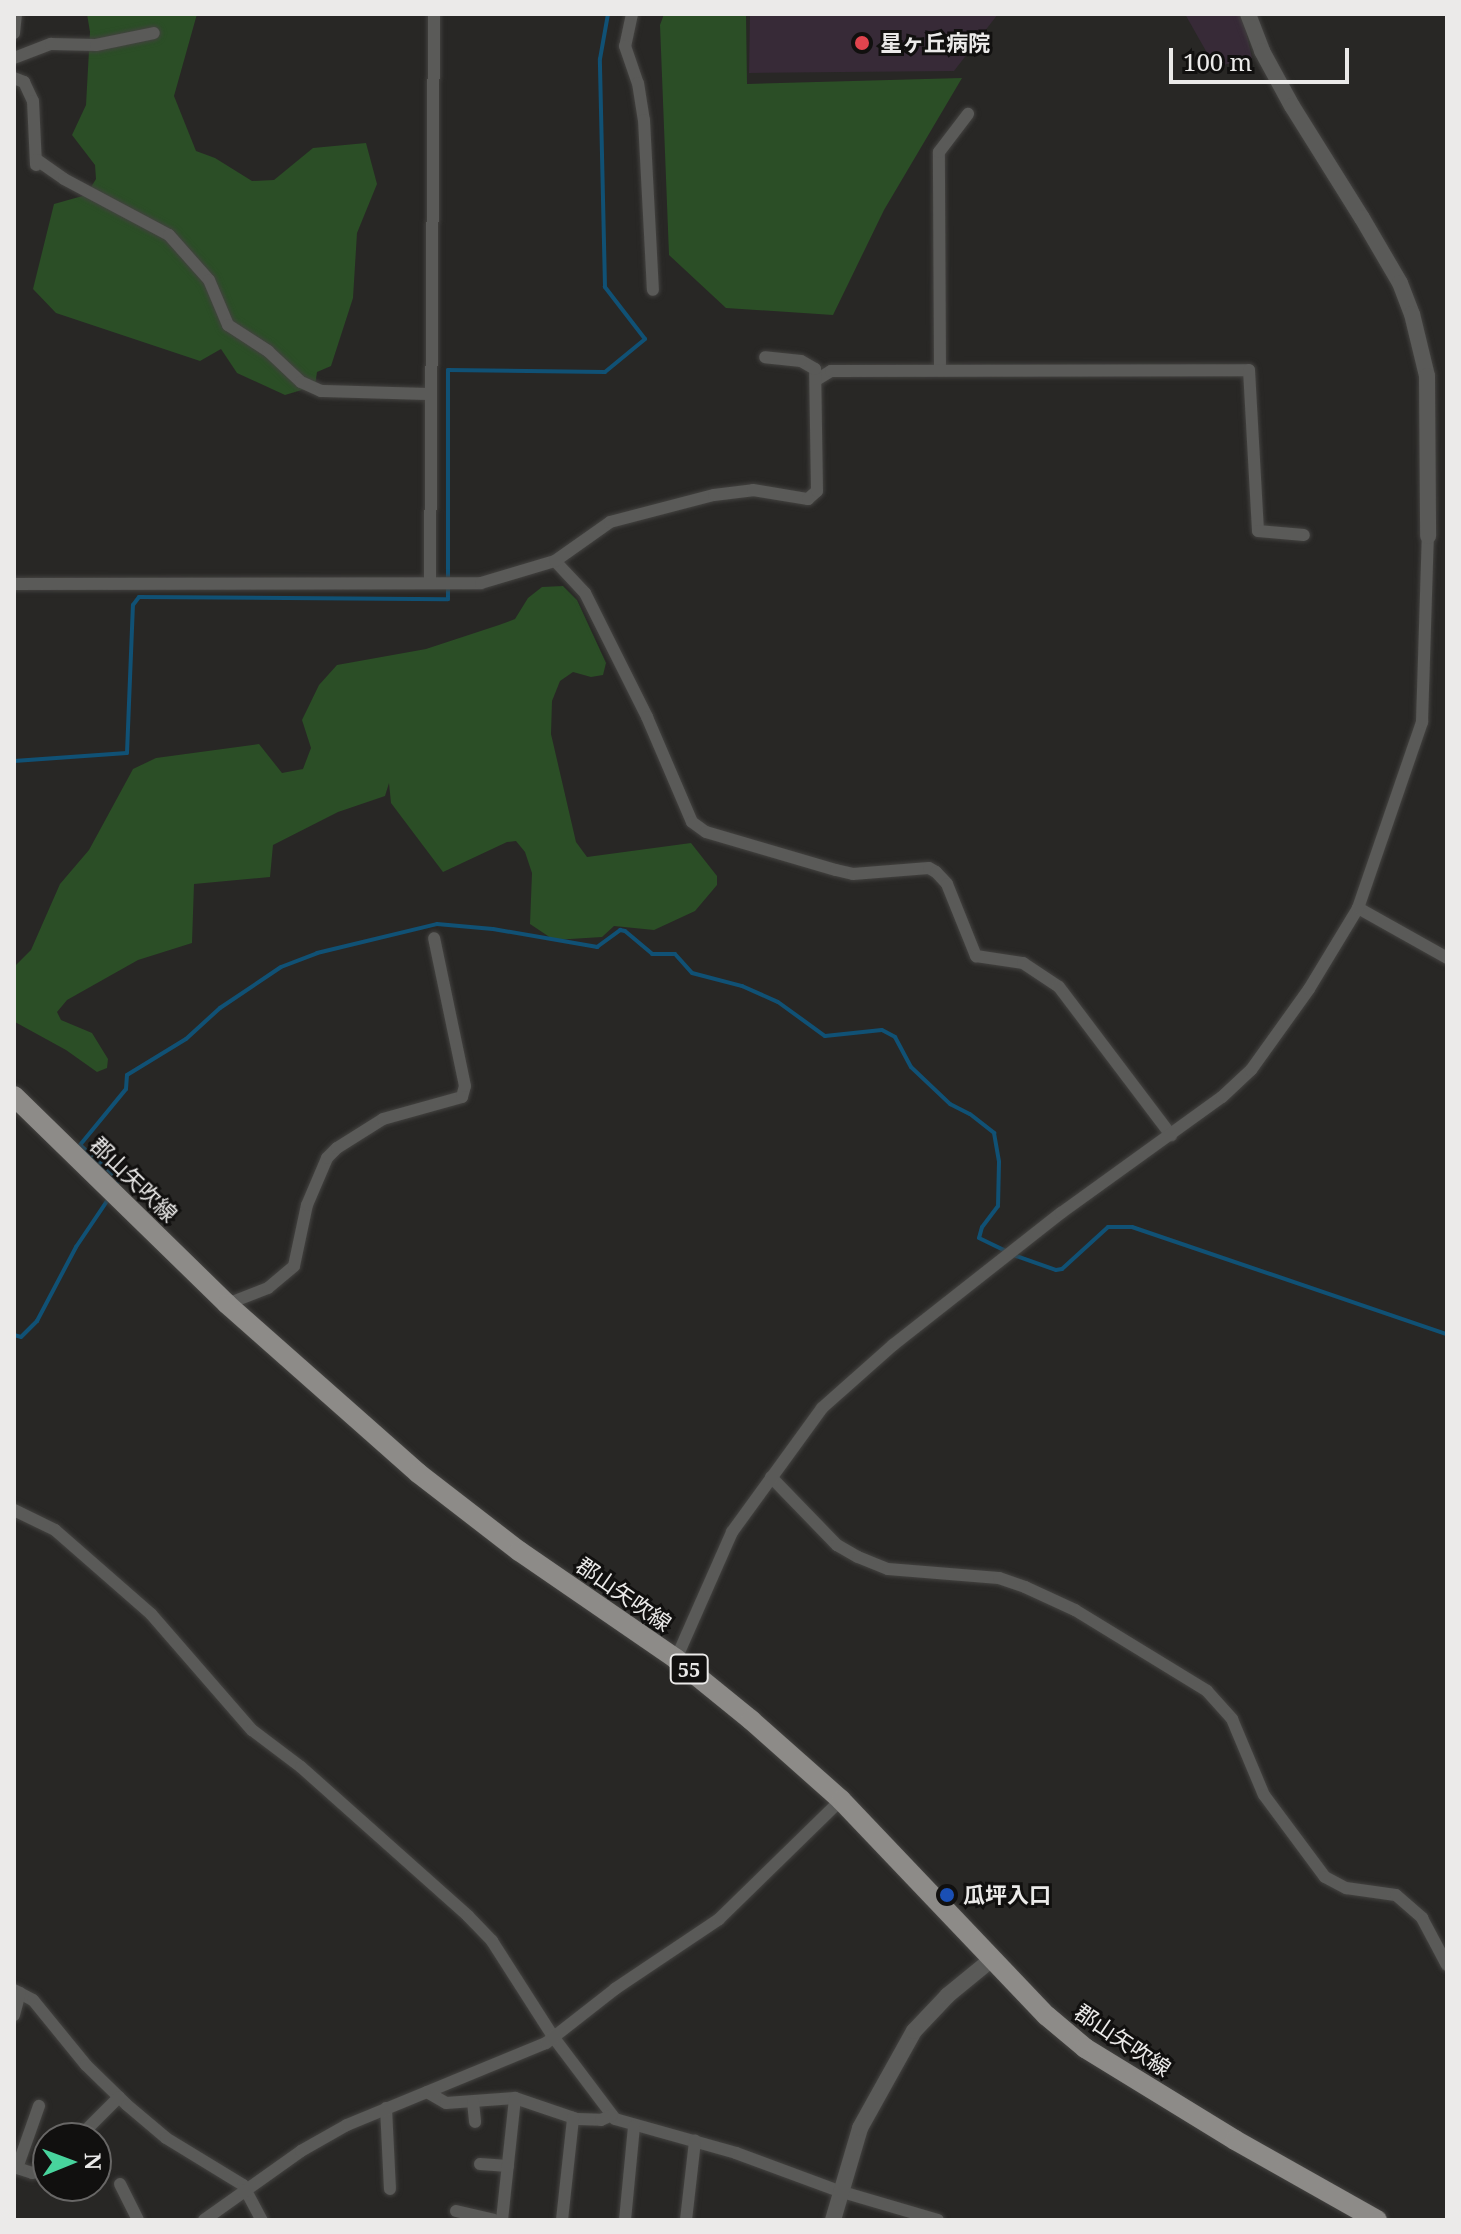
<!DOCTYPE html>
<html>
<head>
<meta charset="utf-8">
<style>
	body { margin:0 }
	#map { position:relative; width:1461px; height:2234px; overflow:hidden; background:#282725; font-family:"Noto Serif","Noto Sans JP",serif }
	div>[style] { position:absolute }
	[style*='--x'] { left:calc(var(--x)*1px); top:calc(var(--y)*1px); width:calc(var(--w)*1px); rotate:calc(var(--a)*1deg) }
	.medical>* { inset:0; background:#372a37 }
	.green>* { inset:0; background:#2b4e26 }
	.stream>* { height:4px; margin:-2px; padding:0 2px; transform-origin:2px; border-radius:2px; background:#105175 }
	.roads { filter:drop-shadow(0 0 2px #434240) drop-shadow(0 0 2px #434240) }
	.minor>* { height:12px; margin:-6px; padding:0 6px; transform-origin:6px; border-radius:6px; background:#5a5a58 }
	.tertiary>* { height:16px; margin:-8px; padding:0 8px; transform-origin:8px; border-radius:8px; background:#5a5a58 }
	.primary>* { height:20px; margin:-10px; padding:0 10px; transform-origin:10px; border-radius:10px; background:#8d8b88 }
	.dots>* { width:22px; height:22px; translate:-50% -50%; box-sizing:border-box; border:4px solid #11100f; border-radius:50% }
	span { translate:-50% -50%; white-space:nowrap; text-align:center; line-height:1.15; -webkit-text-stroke:6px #11100f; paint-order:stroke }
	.shield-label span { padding:2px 6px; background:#11100f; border:2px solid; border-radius:6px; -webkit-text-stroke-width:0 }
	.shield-label { font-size:20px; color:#ebeae9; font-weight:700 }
	.poi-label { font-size:22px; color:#ebeae9; font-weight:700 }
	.left { translate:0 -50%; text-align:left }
	.street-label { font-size:22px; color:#ebeae9 }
	.frame { position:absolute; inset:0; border:16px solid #ebeae9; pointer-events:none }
	.north { position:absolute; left:32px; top:2122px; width:80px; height:80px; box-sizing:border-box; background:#11100f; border:2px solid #686766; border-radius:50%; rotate:89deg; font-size:22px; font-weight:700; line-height:32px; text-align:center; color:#ebeae9 }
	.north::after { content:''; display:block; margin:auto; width:28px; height:36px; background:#48d49d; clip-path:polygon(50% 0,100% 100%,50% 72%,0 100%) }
	.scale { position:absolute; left:1169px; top:48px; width:180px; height:36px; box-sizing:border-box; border:4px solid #ebeae9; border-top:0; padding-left:10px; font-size:24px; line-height:28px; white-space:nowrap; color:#ebeae9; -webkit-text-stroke:6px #11100f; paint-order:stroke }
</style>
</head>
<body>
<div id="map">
	<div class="medical">
		<div style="clip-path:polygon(750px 14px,998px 14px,954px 71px,749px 73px)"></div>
		<div style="clip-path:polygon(1185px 14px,1242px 14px,1252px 58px,1215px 67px)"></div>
	</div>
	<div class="green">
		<div style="clip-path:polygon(87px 14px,197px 14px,174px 96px,196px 151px,215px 158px,252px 181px,274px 180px,313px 148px,366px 143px,377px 184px,357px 233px,353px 298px,331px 366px,317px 372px,315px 386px,285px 395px,237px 373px,221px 349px,200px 361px,56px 313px,33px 289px,54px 204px,86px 195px,96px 179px,95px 165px,72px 135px,86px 105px,90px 32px)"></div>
		<div style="clip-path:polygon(664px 14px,746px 14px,747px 84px,962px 78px,884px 210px,833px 315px,726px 308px,669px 255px,660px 25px)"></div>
		<div style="clip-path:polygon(563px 586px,577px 600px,606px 663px,603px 675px,591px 677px,573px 672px,560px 681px,552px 701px,551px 734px,576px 842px,587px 857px,691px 843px,717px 876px,717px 885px,695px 911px,654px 930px,614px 926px,602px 937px,554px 940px,530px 924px,532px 873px,525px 852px,516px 841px,507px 842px,443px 872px,391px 803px,389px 783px,385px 796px,338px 812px,273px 845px,270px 877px,194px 884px,192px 943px,138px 960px,67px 1000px,57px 1012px,61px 1020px,92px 1033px,108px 1059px,107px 1068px,97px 1072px,66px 1050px,15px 1022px,14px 967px,31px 950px,60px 884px,89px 850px,133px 769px,156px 758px,259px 744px,282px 773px,303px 769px,311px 748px,302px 720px,319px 685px,337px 665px,426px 649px,499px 625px,515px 619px,528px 598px,542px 587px)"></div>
	</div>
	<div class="stream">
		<div style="--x:14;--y:761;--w:113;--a:-4"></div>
		<div style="--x:127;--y:753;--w:148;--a:-87.7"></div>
		<div style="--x:133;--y:605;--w:10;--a:-53"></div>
		<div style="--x:139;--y:597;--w:309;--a:0.4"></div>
		<div style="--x:448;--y:599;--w:229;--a:-90"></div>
		<div style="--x:448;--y:370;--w:157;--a:0.7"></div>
		<div style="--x:605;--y:372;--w:52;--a:-39.5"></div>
		<div style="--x:645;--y:339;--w:66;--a:-127.6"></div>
		<div style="--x:605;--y:287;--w:228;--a:-91.3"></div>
		<div style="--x:600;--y:59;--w:46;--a:-79.9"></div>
		<div style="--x:115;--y:1187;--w:8;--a:-60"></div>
		<div style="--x:119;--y:1180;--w:52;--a:-138.1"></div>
		<div style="--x:80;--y:1145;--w:72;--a:-50.6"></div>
		<div style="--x:126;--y:1089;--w:14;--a:-86"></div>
		<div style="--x:127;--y:1075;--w:69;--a:-31.4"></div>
		<div style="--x:186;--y:1039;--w:46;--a:-42.4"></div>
		<div style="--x:220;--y:1008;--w:73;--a:-33.9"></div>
		<div style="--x:281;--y:967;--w:39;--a:-21"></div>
		<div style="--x:317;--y:953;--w:123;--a:-13.6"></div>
		<div style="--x:437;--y:924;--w:56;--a:5.1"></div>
		<div style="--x:493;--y:929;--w:106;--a:9.8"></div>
		<div style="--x:597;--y:947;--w:29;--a:-36"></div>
		<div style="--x:620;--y:930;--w:5;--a:11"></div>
		<div style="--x:625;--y:931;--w:35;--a:40"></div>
		<div style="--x:652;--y:954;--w:23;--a:0"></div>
		<div style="--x:675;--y:954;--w:25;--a:48"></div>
		<div style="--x:692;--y:973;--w:52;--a:14.6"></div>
		<div style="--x:742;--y:986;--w:39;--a:24"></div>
		<div style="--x:778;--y:1002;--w:58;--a:35.9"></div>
		<div style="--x:825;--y:1036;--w:57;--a:-6"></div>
		<div style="--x:882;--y:1030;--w:15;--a:28"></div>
		<div style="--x:895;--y:1037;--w:34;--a:62"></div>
		<div style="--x:911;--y:1067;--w:54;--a:43.5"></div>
		<div style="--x:950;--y:1104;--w:22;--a:27"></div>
		<div style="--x:970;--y:1114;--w:31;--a:38"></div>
		<div style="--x:994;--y:1133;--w:29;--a:80"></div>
		<div style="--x:999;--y:1162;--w:44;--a:91.3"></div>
		<div style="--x:998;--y:1206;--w:26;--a:127"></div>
		<div style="--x:982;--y:1227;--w:11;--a:105"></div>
		<div style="--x:979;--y:1238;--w:41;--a:25.9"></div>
		<div style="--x:1016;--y:1256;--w:42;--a:19.3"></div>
		<div style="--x:1056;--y:1270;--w:6;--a:-9"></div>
		<div style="--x:1062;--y:1269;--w:62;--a:-42.4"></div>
		<div style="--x:1108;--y:1227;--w:24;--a:0"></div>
		<div style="--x:1132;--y:1227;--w:333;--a:18.8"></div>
		<div style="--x:14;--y:1335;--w:7;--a:16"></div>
		<div style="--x:21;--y:1337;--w:23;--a:-45"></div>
		<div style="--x:37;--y:1321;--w:84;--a:-62.2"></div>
		<div style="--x:76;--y:1247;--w:59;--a:-56"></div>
	</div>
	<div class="roads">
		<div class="minor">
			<div style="--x:632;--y:14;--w:33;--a:102"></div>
			<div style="--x:625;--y:46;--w:39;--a:71"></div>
			<div style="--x:638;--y:83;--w:37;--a:81"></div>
			<div style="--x:644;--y:120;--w:170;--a:87"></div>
			<div style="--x:14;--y:33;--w:19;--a:-84"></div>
			<div style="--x:14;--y:58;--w:40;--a:-21"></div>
			<div style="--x:51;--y:44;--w:45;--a:1.3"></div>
			<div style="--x:96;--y:45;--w:59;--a:-11.7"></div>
			<div style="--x:14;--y:78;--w:11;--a:22"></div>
			<div style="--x:24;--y:82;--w:21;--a:65"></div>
			<div style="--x:33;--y:101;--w:64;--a:87.3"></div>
			<div style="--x:37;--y:160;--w:33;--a:35"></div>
			<div style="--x:64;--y:179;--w:119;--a:28.1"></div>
			<div style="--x:169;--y:235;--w:60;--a:48.4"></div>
			<div style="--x:209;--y:280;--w:49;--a:67.1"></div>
			<div style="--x:228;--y:325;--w:48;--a:33"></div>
			<div style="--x:268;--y:351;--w:45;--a:43.2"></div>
			<div style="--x:301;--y:382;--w:22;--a:24"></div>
			<div style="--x:321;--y:391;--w:109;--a:1.6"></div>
			<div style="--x:940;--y:370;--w:218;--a:-90.3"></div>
			<div style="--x:939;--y:152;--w:48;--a:-52.7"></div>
			<div style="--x:818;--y:379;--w:15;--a:-32"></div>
			<div style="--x:831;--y:371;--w:418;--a:-0.1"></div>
			<div style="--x:1249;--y:370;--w:161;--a:86.8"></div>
			<div style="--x:1258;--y:531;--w:46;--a:5"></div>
			<div style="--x:555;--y:561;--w:44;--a:46.8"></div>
			<div style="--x:585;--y:593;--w:139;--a:63.4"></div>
			<div style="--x:647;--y:717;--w:114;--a:66.8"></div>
			<div style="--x:692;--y:822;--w:17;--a:36"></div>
			<div style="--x:706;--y:832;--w:135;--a:16.3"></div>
			<div style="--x:836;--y:870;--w:17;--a:13"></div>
			<div style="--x:853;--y:874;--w:76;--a:-4.5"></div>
			<div style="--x:929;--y:868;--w:8;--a:30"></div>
			<div style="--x:936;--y:872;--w:16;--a:47"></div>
			<div style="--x:947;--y:884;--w:78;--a:68.1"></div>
			<div style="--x:976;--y:956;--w:48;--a:8.5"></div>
			<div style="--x:1023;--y:963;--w:43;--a:33.7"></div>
			<div style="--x:1059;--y:987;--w:186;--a:52.9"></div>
			<div style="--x:430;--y:583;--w:569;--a:-89.6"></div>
			<div style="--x:14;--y:584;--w:467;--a:-0.1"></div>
			<div style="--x:481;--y:583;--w:77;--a:-16.6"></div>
			<div style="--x:555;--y:561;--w:67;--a:-35.3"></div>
			<div style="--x:610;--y:522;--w:107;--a:-14.6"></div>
			<div style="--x:714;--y:495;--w:39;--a:-7"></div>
			<div style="--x:753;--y:490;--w:56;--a:9.3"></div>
			<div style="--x:808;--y:499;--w:12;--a:-42"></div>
			<div style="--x:817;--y:491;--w:122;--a:-90.9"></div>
			<div style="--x:815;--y:369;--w:16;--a:-150"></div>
			<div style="--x:801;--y:361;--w:36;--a:-174"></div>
			<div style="--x:1358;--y:908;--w:102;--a:29.3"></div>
			<div style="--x:227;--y:1304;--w:44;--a:-21.3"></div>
			<div style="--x:268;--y:1288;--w:34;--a:-40"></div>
			<div style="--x:294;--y:1266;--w:62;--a:-78"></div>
			<div style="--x:307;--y:1205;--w:51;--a:-66.9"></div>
			<div style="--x:327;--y:1158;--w:14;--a:-45"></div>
			<div style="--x:337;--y:1148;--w:54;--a:-32.2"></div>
			<div style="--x:383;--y:1119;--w:82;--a:-15.6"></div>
			<div style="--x:462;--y:1097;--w:11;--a:-75"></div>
			<div style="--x:465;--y:1086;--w:151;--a:-101.8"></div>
			<div style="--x:771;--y:1477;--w:95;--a:45.9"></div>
			<div style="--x:837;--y:1545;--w:24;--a:30"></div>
			<div style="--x:858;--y:1557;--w:32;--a:22"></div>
			<div style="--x:888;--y:1569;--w:111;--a:4.6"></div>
			<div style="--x:999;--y:1578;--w:28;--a:19"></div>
			<div style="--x:1025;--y:1587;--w:55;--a:24.7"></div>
			<div style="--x:1075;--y:1610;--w:155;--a:31.5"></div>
			<div style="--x:1207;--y:1691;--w:38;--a:48"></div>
			<div style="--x:1232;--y:1719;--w:82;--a:67.2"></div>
			<div style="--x:1264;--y:1795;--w:102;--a:53.4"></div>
			<div style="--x:1325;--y:1877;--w:24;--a:28"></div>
			<div style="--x:1346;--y:1888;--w:50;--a:8"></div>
			<div style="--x:1396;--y:1895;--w:35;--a:41"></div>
			<div style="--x:1422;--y:1918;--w:53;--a:62"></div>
			<div style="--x:14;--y:1510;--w:46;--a:26"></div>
			<div style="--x:55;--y:1530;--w:128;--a:41.2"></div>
			<div style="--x:151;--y:1614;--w:154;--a:49"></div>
			<div style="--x:252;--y:1730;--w:61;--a:37.1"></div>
			<div style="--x:301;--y:1767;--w:224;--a:41.7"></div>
			<div style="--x:468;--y:1916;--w:35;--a:46"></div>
			<div style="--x:492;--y:1941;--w:115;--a:57.4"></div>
			<div style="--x:554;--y:2038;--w:101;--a:53"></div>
			<div style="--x:615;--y:2119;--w:126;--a:15.7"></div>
			<div style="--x:736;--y:2153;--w:110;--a:20.3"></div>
			<div style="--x:839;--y:2191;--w:103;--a:16.3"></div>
			<div style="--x:676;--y:1659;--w:139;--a:-66.2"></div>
			<div style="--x:732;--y:1532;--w:153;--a:-54"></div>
			<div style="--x:822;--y:1408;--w:95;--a:-41.6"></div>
			<div style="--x:893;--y:1345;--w:214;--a:-38.2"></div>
			<div style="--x:1061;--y:1213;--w:198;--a:-35.8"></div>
			<div style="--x:1222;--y:1097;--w:40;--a:-43"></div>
			<div style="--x:1251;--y:1070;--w:100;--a:-54.4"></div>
			<div style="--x:1309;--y:989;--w:95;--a:-58.8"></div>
			<div style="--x:1358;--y:908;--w:197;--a:-71"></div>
			<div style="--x:1422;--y:722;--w:186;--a:-88.2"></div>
			<div style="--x:14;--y:1990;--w:21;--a:28"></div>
			<div style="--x:33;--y:2000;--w:84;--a:50.8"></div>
			<div style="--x:86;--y:2065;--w:57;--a:44.3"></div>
			<div style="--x:127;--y:2105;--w:51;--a:40.2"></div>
			<div style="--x:166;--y:2138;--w:90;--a:31.4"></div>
			<div style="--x:243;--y:2185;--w:40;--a:62"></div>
			<div style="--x:14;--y:2015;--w:23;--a:-75"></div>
			<div style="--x:427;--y:2092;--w:22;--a:30"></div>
			<div style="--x:446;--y:2103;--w:69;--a:-4.1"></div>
			<div style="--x:515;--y:2098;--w:65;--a:18.7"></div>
			<div style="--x:577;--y:2119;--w:24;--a:2"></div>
			<div style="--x:601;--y:2120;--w:12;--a:-24"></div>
			<div style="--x:473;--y:2102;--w:20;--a:84"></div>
			<div style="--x:386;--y:2108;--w:81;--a:87.2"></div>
			<div style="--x:78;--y:2138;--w:58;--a:-45"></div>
			<div style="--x:480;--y:2164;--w:28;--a:4"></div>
			<div style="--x:14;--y:2167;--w:19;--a:18"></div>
			<div style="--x:32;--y:2173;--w:17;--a:-17"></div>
			<div style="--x:17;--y:2168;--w:66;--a:-70.5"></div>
			<div style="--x:120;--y:2184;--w:40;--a:63.4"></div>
			<div style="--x:456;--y:2211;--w:39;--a:13"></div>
			<div style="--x:204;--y:2220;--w:119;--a:-35.4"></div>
			<div style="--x:301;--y:2151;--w:53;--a:-29.5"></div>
			<div style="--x:347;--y:2125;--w:215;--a:-22.4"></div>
			<div style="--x:546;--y:2043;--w:88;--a:-38"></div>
			<div style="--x:615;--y:1989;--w:125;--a:-33.9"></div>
			<div style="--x:719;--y:1919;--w:170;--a:-44.3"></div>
			<div style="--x:502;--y:2220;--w:123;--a:-83.9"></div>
			<div style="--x:562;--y:2220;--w:103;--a:-83.8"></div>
			<div style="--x:625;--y:2220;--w:94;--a:-84.5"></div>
			<div style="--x:686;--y:2220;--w:80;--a:-83.5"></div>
		</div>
		<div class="tertiary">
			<div style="--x:1248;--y:14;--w:40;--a:69"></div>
			<div style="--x:1262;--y:51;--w:63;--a:61.4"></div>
			<div style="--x:1292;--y:106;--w:132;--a:58"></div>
			<div style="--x:1362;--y:218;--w:75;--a:59.7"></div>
			<div style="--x:1400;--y:283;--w:33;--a:69"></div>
			<div style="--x:1412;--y:314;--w:64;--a:76.4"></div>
			<div style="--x:1427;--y:376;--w:160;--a:89.6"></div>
			<div style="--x:833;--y:2220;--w:96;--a:-73.6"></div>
			<div style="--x:860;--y:2128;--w:111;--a:-60.9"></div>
			<div style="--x:914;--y:2031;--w:50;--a:-46.6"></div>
			<div style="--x:948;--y:1995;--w:57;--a:-39.3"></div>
		</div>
		<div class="primary">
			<div style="--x:14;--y:1096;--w:298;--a:44.3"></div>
			<div style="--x:227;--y:1304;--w:255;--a:41.5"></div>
			<div style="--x:418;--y:1473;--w:128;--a:37.7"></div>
			<div style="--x:519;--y:1551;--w:191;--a:34.5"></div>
			<div style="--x:676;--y:1659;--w:97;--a:39.1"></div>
			<div style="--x:751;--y:1720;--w:120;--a:41.6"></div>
			<div style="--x:841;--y:1800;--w:298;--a:46.4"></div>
			<div style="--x:1047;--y:2016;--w:50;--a:40.1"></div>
			<div style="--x:1085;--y:2048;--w:176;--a:31.5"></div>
			<div style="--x:1235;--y:2140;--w:163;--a:29.4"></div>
		</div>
	</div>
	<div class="dots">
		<div style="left:862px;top:43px;background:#e0444e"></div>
		<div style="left:947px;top:1895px;background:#1a4fb4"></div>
	</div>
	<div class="shield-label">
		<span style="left:689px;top:1669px">55</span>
	</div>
	<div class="poi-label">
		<span class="left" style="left:880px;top:43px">星ヶ丘病院</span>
		<span class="left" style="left:963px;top:1895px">瓜坪入口</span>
	</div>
	<div class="street-label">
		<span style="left:134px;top:1179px;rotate:44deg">郡山矢吹線</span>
		<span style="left:624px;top:1594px;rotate:35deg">郡山矢吹線</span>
		<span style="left:1123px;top:2040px;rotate:34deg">郡山矢吹線</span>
	</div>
	<div class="frame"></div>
	<div class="north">N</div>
	<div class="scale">100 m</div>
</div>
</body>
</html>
